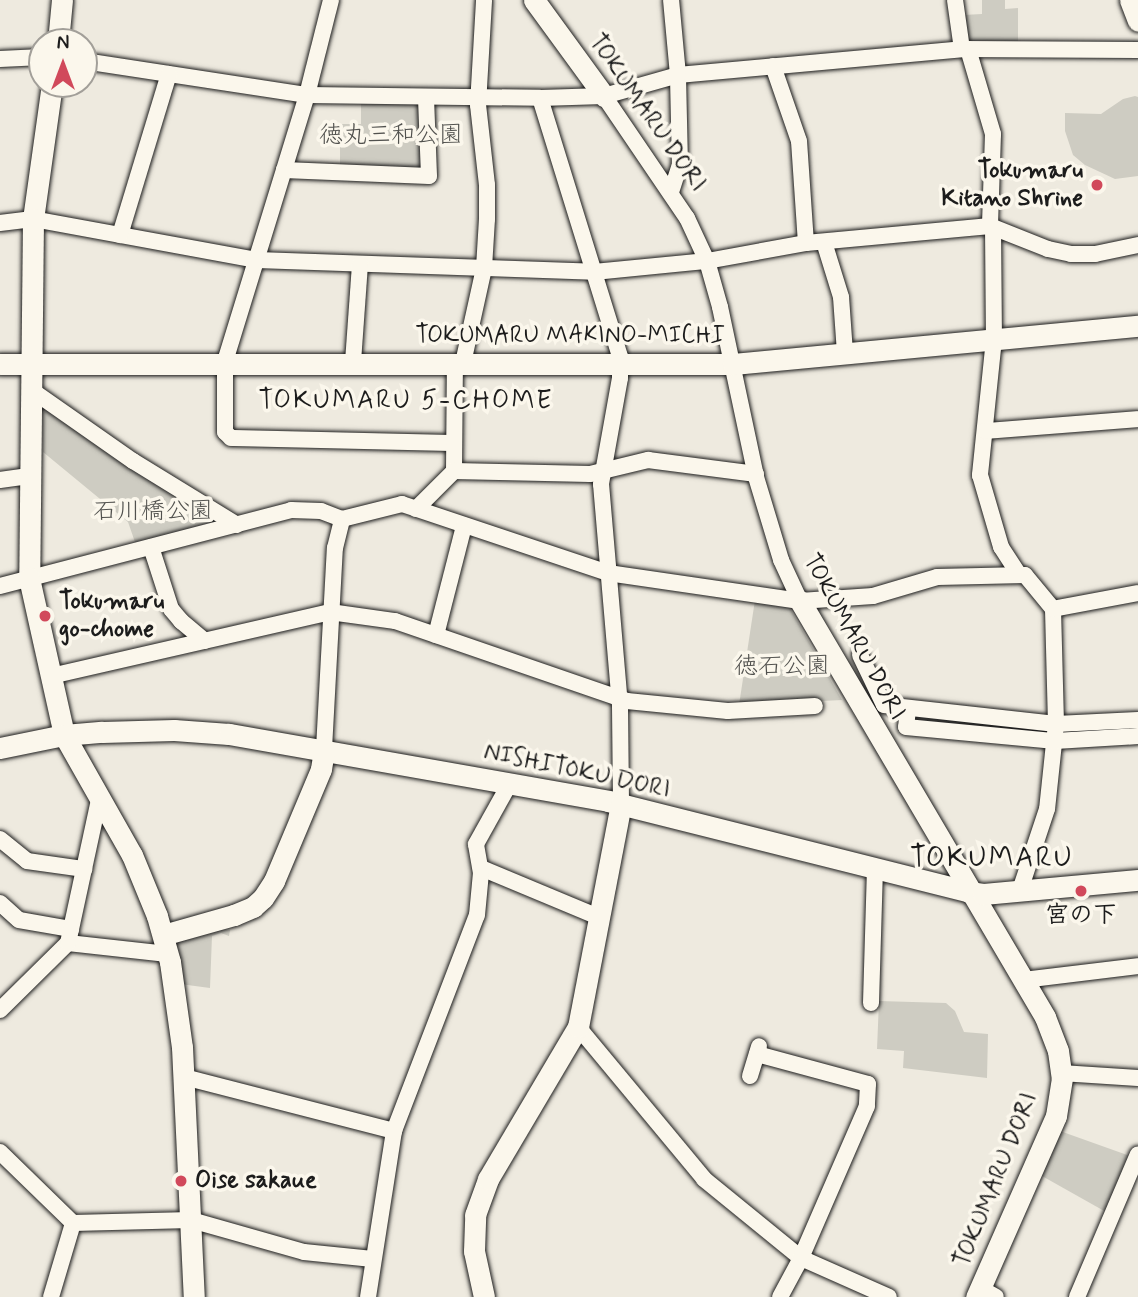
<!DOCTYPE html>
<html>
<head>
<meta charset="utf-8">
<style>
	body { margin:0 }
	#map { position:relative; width:1138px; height:1297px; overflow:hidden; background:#eeeadf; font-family:Mynerve,"Klee One",sans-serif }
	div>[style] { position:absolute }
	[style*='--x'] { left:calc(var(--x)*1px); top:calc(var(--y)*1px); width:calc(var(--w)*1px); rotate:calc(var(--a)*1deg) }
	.green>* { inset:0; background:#ceccc2; transform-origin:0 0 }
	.roads { filter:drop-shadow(0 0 2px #1c1c1c) drop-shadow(0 0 2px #1c1c1c) }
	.street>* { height:16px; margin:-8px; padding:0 8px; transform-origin:8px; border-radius:8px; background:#fbf7ec }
	.secondary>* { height:21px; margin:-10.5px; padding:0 10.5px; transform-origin:10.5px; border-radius:10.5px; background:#fbf7ec }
	.dots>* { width:19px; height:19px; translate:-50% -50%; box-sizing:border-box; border:4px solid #fbf7ec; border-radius:50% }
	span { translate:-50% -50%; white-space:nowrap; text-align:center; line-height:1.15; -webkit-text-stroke:7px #fbf7ec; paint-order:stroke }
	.street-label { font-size:24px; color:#1c1c1c }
	.park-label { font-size:24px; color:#51514e }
	.poi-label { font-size:24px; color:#1c1c1c; font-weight:700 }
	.right { translate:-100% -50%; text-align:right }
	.left { translate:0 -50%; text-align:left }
	.neighbourhood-label { font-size:26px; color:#1c1c1c; letter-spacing:2px }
	.quarter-label { font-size:28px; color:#1c1c1c; letter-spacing:2px }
	.north { position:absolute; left:28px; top:28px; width:70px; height:70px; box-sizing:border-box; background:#fbf7ec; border:2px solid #a29f99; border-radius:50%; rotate:0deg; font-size:19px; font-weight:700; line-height:28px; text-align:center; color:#1c1c1c }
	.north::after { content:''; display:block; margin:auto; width:24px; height:32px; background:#d1495b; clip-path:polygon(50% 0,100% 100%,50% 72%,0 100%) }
</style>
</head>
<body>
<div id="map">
	<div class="green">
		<div style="clip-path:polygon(982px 0,1005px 0,1005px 9px,1018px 8px,1018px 42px,972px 42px,966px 37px,963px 15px,982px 14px)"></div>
		<div style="clip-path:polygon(1135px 96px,1138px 97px,1138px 176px,1115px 179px,1085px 165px,1073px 155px,1065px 131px,1065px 113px,1101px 114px,1123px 99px)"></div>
		<div style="clip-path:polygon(361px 101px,415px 102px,421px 107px,423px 164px,417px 170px,340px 167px,340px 124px,361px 124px)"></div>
		<div style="clip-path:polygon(50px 409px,215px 516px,213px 525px,136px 545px,128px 522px,43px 452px,43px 413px)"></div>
		<div style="clip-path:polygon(755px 600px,788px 605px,842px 700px,739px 705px)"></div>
		<div style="left:914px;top:714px;width:134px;height:10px;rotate:6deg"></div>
		<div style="clip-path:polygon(221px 929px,230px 930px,229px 936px,221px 933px,212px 936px,210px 988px,180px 984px,171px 940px)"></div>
		<div style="clip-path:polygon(879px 1001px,946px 1003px,955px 1011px,964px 1032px,988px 1034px,987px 1078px,903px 1068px,904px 1051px,877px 1049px)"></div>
		<div style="clip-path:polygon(1060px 1131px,1130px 1156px,1106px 1212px,1042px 1176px)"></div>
	</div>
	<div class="roads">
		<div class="street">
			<div style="--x:331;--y:0;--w:98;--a:104.2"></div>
			<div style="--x:307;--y:95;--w:279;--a:107.1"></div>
			<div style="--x:225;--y:362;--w:70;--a:90"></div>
			<div style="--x:225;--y:432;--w:8;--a:45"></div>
			<div style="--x:231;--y:438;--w:223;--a:1.3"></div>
			<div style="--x:955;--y:0;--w:49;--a:81.9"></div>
			<div style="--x:968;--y:49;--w:89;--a:73.6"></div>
			<div style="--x:993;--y:134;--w:92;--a:91.9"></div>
			<div style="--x:0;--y:59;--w:42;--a:-2.7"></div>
			<div style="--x:84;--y:61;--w:226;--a:8.7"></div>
			<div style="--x:307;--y:95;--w:233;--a:0.7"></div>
			<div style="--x:540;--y:98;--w:64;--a:-1.8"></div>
			<div style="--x:604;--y:96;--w:77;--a:-15.8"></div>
			<div style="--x:678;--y:75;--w:285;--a:-5.2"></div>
			<div style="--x:962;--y:49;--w:176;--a:0.3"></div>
			<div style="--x:773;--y:66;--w:79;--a:70.9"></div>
			<div style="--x:799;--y:141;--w:102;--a:86.1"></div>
			<div style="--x:604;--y:96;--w:148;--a:55.8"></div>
			<div style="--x:687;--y:218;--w:47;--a:65.1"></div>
			<div style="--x:707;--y:261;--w:48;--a:74.2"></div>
			<div style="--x:720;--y:307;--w:174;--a:78"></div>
			<div style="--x:756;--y:477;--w:87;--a:73.2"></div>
			<div style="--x:781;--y:560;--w:45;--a:65.1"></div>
			<div style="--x:540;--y:98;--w:271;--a:72.8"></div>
			<div style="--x:620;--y:357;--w:21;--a:90"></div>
			<div style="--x:620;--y:378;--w:108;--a:100.2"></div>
			<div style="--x:601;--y:484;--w:223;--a:85.1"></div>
			<div style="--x:620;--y:706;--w:98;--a:89.4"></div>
			<div style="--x:284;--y:170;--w:145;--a:2.4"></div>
			<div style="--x:429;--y:176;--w:79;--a:-92.2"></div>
			<div style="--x:671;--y:192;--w:28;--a:-72"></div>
			<div style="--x:680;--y:165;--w:90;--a:-91.3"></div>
			<div style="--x:678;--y:75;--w:75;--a:-95.3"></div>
			<div style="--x:0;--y:223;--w:33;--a:-7"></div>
			<div style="--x:33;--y:219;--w:228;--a:10.4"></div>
			<div style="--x:257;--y:260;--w:337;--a:2"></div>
			<div style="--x:594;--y:272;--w:114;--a:-5.6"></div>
			<div style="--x:707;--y:261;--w:101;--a:-10.3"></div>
			<div style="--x:806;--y:243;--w:185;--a:-5.3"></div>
			<div style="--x:990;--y:226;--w:62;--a:21.6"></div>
			<div style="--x:1048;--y:249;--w:24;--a:12"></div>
			<div style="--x:1071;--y:254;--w:24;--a:0"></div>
			<div style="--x:1095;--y:254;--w:44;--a:-11.8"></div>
			<div style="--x:993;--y:227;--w:112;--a:89.5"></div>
			<div style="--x:994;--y:339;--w:137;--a:95.9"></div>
			<div style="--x:980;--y:475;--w:75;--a:73.7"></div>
			<div style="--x:1001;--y:547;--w:33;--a:57"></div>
			<div style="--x:120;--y:235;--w:168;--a:-73.1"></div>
			<div style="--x:824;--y:242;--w:58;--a:72.8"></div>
			<div style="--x:841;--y:297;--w:56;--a:85.9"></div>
			<div style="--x:353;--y:362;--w:98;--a:-85.9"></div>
			<div style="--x:463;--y:363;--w:97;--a:-77.5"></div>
			<div style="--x:484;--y:268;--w:49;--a:-86.5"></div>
			<div style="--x:487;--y:219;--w:34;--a:-90"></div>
			<div style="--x:487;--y:185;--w:81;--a:-96.4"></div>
			<div style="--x:478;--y:105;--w:105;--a:-86.7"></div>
			<div style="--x:30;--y:389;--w:126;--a:35"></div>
			<div style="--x:133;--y:461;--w:122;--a:31.6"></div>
			<div style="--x:986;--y:431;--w:152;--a:-4.5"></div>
			<div style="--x:454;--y:471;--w:108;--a:-89.5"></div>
			<div style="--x:0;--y:480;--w:29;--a:-8"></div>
			<div style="--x:416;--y:509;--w:54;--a:-45"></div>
			<div style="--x:454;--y:471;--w:136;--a:1.3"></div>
			<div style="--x:590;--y:474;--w:60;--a:-13.6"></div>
			<div style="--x:648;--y:460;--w:109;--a:7.4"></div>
			<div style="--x:151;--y:547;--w:65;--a:72.1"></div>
			<div style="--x:171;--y:609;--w:16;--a:50"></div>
			<div style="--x:181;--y:621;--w:31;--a:40"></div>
			<div style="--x:0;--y:586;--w:301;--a:-14.6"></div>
			<div style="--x:291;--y:510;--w:30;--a:2"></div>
			<div style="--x:321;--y:511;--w:22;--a:21"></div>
			<div style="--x:342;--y:519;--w:62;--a:-14"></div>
			<div style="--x:402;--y:504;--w:217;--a:18.5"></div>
			<div style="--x:608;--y:573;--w:194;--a:8.3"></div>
			<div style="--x:800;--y:601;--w:73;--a:-3.9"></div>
			<div style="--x:873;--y:596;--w:67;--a:-16.5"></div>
			<div style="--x:937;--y:577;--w:88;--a:-1.3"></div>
			<div style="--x:1025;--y:575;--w:44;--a:50.5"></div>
			<div style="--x:1053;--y:609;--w:115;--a:88.5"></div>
			<div style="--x:1056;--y:724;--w:85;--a:96"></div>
			<div style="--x:1047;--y:809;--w:85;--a:108.4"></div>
			<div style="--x:1053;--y:609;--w:86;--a:-10.7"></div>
			<div style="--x:436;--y:635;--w:113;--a:-75.6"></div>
			<div style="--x:860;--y:655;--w:55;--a:64.4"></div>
			<div style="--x:884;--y:705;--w:173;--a:6.3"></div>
			<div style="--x:1056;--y:724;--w:82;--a:-2.8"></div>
			<div style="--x:51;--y:676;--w:286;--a:-12.9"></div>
			<div style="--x:330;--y:612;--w:66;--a:7.9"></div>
			<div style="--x:395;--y:621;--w:245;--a:19"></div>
			<div style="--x:627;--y:701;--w:101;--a:5.7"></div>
			<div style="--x:728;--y:711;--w:87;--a:-3.3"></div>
			<div style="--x:908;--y:709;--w:18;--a:96"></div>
			<div style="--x:906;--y:727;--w:150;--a:5.4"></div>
			<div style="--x:1055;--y:741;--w:83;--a:-3.4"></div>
			<div style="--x:324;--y:749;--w:201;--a:-86.9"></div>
			<div style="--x:335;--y:548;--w:30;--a:-76"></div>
			<div style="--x:0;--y:839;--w:35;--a:39"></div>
			<div style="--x:27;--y:861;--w:58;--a:8"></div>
			<div style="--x:481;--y:868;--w:130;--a:22.6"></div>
			<div style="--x:0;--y:903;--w:25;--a:42"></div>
			<div style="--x:19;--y:920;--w:53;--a:9.8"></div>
			<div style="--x:68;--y:943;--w:100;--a:6.3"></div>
			<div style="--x:1023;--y:980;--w:116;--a:-6.9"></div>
			<div style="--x:871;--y:1003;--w:135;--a:-88.3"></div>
			<div style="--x:0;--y:1010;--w:95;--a:-44.6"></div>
			<div style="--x:68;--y:943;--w:151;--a:-77.8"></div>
			<div style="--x:578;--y:1027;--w:197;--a:50.3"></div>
			<div style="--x:704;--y:1179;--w:125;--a:39.2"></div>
			<div style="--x:801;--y:1258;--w:96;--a:23.9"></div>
			<div style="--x:757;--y:1054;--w:115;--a:15.1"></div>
			<div style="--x:868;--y:1084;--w:22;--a:93"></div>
			<div style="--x:867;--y:1106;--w:166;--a:113.5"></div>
			<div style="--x:801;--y:1258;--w:44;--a:118.3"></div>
			<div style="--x:1061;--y:1073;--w:77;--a:3.7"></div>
			<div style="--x:750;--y:1076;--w:31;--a:-73"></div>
			<div style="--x:184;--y:1077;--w:217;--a:14.4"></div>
			<div style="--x:0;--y:1152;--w:102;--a:44.2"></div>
			<div style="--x:73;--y:1223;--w:118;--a:-1.5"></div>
			<div style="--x:191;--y:1220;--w:117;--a:15.8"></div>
			<div style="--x:304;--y:1252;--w:69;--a:5.8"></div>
			<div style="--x:980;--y:1288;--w:18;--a:29"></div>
			<div style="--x:51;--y:1297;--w:77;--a:-73.4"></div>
			<div style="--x:368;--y:1297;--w:168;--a:-81.1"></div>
			<div style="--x:394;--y:1131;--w:231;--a:-69"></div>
			<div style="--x:477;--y:915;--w:42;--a:-84.6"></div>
			<div style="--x:481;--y:873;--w:29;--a:-100"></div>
			<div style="--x:476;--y:844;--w:70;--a:-60.9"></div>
			<div style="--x:1077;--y:1297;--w:155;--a:-66.9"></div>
		</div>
		<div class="secondary">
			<div style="--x:534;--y:0;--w:119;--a:53.9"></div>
			<div style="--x:1130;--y:0;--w:22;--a:69"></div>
			<div style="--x:58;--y:42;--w:42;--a:-84.6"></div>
			<div style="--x:52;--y:84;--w:136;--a:98"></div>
			<div style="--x:33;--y:219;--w:359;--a:90.6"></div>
			<div style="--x:29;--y:578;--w:161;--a:77.4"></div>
			<div style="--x:64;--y:735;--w:138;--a:60.5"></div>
			<div style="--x:132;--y:855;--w:66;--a:67.7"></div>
			<div style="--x:157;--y:916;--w:48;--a:74.2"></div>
			<div style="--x:170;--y:962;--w:86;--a:82"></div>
			<div style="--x:182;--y:1047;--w:250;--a:87.3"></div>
			<div style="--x:0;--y:364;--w:733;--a:0"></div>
			<div style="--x:733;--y:364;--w:407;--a:-5.4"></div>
			<div style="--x:800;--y:601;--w:483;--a:59.5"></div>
			<div style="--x:1045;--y:1017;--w:36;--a:69"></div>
			<div style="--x:1058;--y:1051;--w:27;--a:82"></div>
			<div style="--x:1062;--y:1078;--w:38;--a:99"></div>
			<div style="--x:1056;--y:1116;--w:198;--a:113.8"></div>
			<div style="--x:0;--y:748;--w:65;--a:-11.5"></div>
			<div style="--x:64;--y:735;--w:38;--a:-5"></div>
			<div style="--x:102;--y:732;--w:72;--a:-1.6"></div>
			<div style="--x:174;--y:730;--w:55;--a:4.2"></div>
			<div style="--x:229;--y:734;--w:385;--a:10"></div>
			<div style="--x:608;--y:801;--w:372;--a:14.1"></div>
			<div style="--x:969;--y:892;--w:14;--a:8"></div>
			<div style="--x:983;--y:894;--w:156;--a:-5.2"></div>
			<div style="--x:163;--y:935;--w:74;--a:-15.7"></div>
			<div style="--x:234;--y:915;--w:21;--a:-23"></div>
			<div style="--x:253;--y:907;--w:13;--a:-42"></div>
			<div style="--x:263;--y:898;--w:20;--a:-57"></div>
			<div style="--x:274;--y:881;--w:121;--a:-67.2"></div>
			<div style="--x:321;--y:769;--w:20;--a:-81"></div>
			<div style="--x:484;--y:1297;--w:47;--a:-102.3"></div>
			<div style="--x:474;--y:1251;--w:36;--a:-88"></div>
			<div style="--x:475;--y:1215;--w:38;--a:-70"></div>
			<div style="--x:488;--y:1179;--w:177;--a:-59.4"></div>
			<div style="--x:578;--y:1027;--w:227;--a:-79.1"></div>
		</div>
	</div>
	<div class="dots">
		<div style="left:1097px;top:185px;background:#d1495b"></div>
		<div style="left:45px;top:616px;background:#d1495b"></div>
		<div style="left:1081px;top:891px;background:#d1495b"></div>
		<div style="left:181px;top:1181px;background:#d1495b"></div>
	</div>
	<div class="street-label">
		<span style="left:647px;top:113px;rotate:55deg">TOKUMARU DORI</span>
		<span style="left:570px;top:336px">TOKUMARU MAKINO-MICHI</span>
		<span style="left:854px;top:637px;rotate:61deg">TOKUMARU DORI</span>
		<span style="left:577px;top:771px;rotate:12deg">NISHITOKU DORI</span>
		<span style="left:996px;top:1180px;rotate:-68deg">TOKUMARU DORI</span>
	</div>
	<div class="park-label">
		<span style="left:391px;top:136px">徳丸三和公園</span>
		<span style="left:153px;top:512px">石川橋公園</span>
		<span style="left:782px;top:667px">徳石公園</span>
	</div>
	<div class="poi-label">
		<span class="right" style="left:1083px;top:185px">Tokumaru<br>Kitano Shrine</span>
		<span class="left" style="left:59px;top:616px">Tokumaru<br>go-chome</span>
		<span style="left:1081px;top:916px">宮の下</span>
		<span class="left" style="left:195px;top:1181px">Oise sakaue</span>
	</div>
	<div class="neighbourhood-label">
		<span style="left:406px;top:402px">TOKUMARU 5-CHOME</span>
	</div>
	<div class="quarter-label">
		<span style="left:992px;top:859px">TOKUMARU</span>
	</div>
	<div class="north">N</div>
</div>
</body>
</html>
